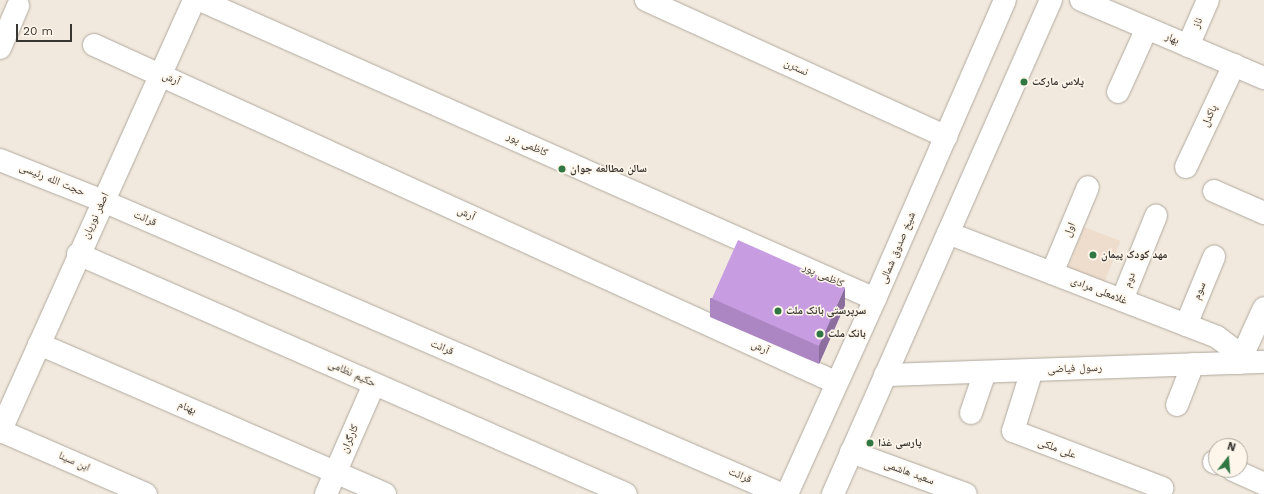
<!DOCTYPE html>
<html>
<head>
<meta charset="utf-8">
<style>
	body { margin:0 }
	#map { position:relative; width:1264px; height:494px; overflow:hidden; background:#f1e9dd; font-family:"Work Sans","Noto Naskh Arabic",sans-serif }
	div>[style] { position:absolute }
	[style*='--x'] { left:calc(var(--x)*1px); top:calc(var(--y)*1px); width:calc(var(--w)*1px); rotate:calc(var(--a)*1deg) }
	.education>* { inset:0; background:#edc; transform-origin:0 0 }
	.roads { filter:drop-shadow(0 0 1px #b1a99e) drop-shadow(0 0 1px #b1a99e) }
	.minor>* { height:22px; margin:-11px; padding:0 11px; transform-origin:11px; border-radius:11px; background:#fff }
	.major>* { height:22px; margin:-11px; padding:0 11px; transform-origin:11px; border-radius:11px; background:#fff }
	.wall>* { inset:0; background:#ab86c2 }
	.shaded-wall>* { inset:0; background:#8b6d9e }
	.building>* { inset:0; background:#c79ce1; transform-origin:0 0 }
	.dots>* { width:11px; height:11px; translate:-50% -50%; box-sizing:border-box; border:2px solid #fef6ea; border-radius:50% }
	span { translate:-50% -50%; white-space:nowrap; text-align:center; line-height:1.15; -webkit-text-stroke:3px #fef6ea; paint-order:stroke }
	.street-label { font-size:11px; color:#393531 }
	.poi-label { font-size:11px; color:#393531; font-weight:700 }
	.left { translate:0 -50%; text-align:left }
	.north { position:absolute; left:1208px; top:438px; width:40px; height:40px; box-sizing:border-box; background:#fef6ea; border:1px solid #afa9a0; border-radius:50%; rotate:17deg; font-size:11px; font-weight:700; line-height:16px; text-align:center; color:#393531 }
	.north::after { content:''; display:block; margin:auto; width:14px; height:18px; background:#307743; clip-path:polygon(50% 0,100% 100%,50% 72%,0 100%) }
	.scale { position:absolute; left:16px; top:24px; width:56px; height:18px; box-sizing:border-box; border:2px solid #393531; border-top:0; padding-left:5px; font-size:12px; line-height:14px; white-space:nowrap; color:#393531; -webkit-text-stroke:3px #fef6ea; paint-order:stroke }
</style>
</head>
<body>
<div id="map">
	<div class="education">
		<div style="left:1084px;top:227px;width:39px;height:45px;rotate:21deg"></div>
	</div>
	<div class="roads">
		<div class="minor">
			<div style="--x:200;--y:0;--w:738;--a:23.89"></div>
			<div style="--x:646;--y:0;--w:330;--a:24.5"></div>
			<div style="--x:1081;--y:0;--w:199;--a:23.1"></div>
			<div style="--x:94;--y:45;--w:816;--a:24.46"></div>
			<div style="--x:1188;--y:46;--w:50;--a:-66.5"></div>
			<div style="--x:0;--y:48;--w:46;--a:-66.8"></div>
			<div style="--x:1118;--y:92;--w:70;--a:-65.6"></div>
			<div style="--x:0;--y:160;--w:111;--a:21.7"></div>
			<div style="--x:103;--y:201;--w:739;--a:23.37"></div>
			<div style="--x:1186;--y:167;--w:113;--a:-64.8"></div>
			<div style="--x:1214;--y:191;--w:55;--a:23.7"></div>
			<div style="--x:948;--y:233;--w:288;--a:21.1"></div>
			<div style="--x:1217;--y:337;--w:20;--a:37"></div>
			<div style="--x:1233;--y:349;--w:15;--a:67"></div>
			<div style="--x:78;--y:254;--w:598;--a:23.65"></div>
			<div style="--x:1052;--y:273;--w:93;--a:-67.3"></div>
			<div style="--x:1122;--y:300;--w:91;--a:-68"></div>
			<div style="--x:1186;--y:325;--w:74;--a:-67.6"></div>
			<div style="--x:39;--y:344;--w:377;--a:23.4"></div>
			<div style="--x:1239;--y:363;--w:60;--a:-65.6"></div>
			<div style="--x:1032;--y:370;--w:64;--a:107.3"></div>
			<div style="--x:1013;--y:431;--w:160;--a:20.9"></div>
			<div style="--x:885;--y:375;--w:379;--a:-2"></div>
			<div style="--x:1177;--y:405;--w:44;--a:-68.7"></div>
			<div style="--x:971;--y:413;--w:43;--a:-71.1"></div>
			<div style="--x:1;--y:431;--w:158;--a:23.5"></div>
			<div style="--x:0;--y:432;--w:474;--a:-65.8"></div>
			<div style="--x:851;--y:452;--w:122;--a:20.1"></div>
			<div style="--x:1214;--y:462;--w:2;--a:27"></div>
			<div style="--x:1233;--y:470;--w:34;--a:24"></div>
			<div style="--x:326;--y:494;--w:120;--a:-66.4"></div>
		</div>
		<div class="major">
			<div style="--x:787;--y:494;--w:214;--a:-65.7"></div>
			<div style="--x:875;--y:299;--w:326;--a:-66.5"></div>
			<div style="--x:833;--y:494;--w:540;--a:-66.19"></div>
		</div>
	</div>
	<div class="wall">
		<div style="clip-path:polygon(710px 298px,845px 305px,819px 364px,710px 317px)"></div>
	</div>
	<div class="shaded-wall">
		<div style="clip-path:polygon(845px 287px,845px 305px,819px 364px,819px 345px)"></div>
	</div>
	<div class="building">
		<div style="left:738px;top:240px;width:117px;height:64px;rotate:24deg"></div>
	</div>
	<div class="dots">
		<div style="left:1024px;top:82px;background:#307743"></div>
		<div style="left:562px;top:169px;background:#307743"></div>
		<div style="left:1093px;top:255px;background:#307743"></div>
		<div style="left:778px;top:311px;background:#307743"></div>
		<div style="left:820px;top:334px;background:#307743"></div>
		<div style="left:870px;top:443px;background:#307743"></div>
	</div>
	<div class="street-label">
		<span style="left:1198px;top:23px;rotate:-66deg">ناز</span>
		<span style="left:1172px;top:39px;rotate:23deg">بهار</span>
		<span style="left:796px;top:68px;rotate:25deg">نسترن</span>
		<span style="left:171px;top:79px;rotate:24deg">آرش</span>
		<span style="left:1210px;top:116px;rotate:-65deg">پاکدل</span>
		<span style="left:527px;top:145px;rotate:24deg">کاظمی پور</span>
		<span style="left:52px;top:180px;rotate:22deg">حجت الله رئیسی</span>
		<span style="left:466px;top:214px;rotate:25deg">آرش</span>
		<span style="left:96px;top:216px;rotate:-65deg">اصغر نوریان</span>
		<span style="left:145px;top:219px;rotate:23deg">قرائت</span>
		<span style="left:1070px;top:230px;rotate:-67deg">اول</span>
		<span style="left:898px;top:248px;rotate:-67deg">شیخ صدوق شمالی</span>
		<span style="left:823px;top:276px;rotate:24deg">کاظمی پور</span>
		<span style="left:1130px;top:280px;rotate:-68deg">دوم</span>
		<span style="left:1099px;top:291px;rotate:21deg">غلامعلی مرادی</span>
		<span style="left:1200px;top:291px;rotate:-67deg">سوم</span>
		<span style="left:442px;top:348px;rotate:23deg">قرائت</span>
		<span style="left:760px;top:348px;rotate:25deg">آرش</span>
		<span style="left:1075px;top:369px;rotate:-2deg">رسول فیاضی</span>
		<span style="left:352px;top:374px;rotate:24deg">حکیم نظامی</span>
		<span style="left:187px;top:408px;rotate:23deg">بهنام</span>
		<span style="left:350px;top:439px;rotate:-67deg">کارگران</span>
		<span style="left:1057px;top:449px;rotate:20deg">علی ملکی</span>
		<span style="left:74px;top:462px;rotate:24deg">ابن سینا</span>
		<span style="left:909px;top:473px;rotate:20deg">سعید هاشمی</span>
		<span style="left:740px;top:476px;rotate:23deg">قرائت</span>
	</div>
	<div class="poi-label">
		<span class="left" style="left:1032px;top:82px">پلاس مارکت</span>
		<span class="left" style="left:570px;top:169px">سالن مطالعه جوان</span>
		<span class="left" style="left:1101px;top:255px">مهد کودک پیمان</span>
		<span class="left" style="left:786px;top:311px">سرپرستی بانک ملت</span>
		<span class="left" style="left:828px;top:334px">بانک ملت</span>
		<span class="left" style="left:878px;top:443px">پارسی غذا</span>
	</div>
	<div class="north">N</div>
	<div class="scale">20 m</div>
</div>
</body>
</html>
